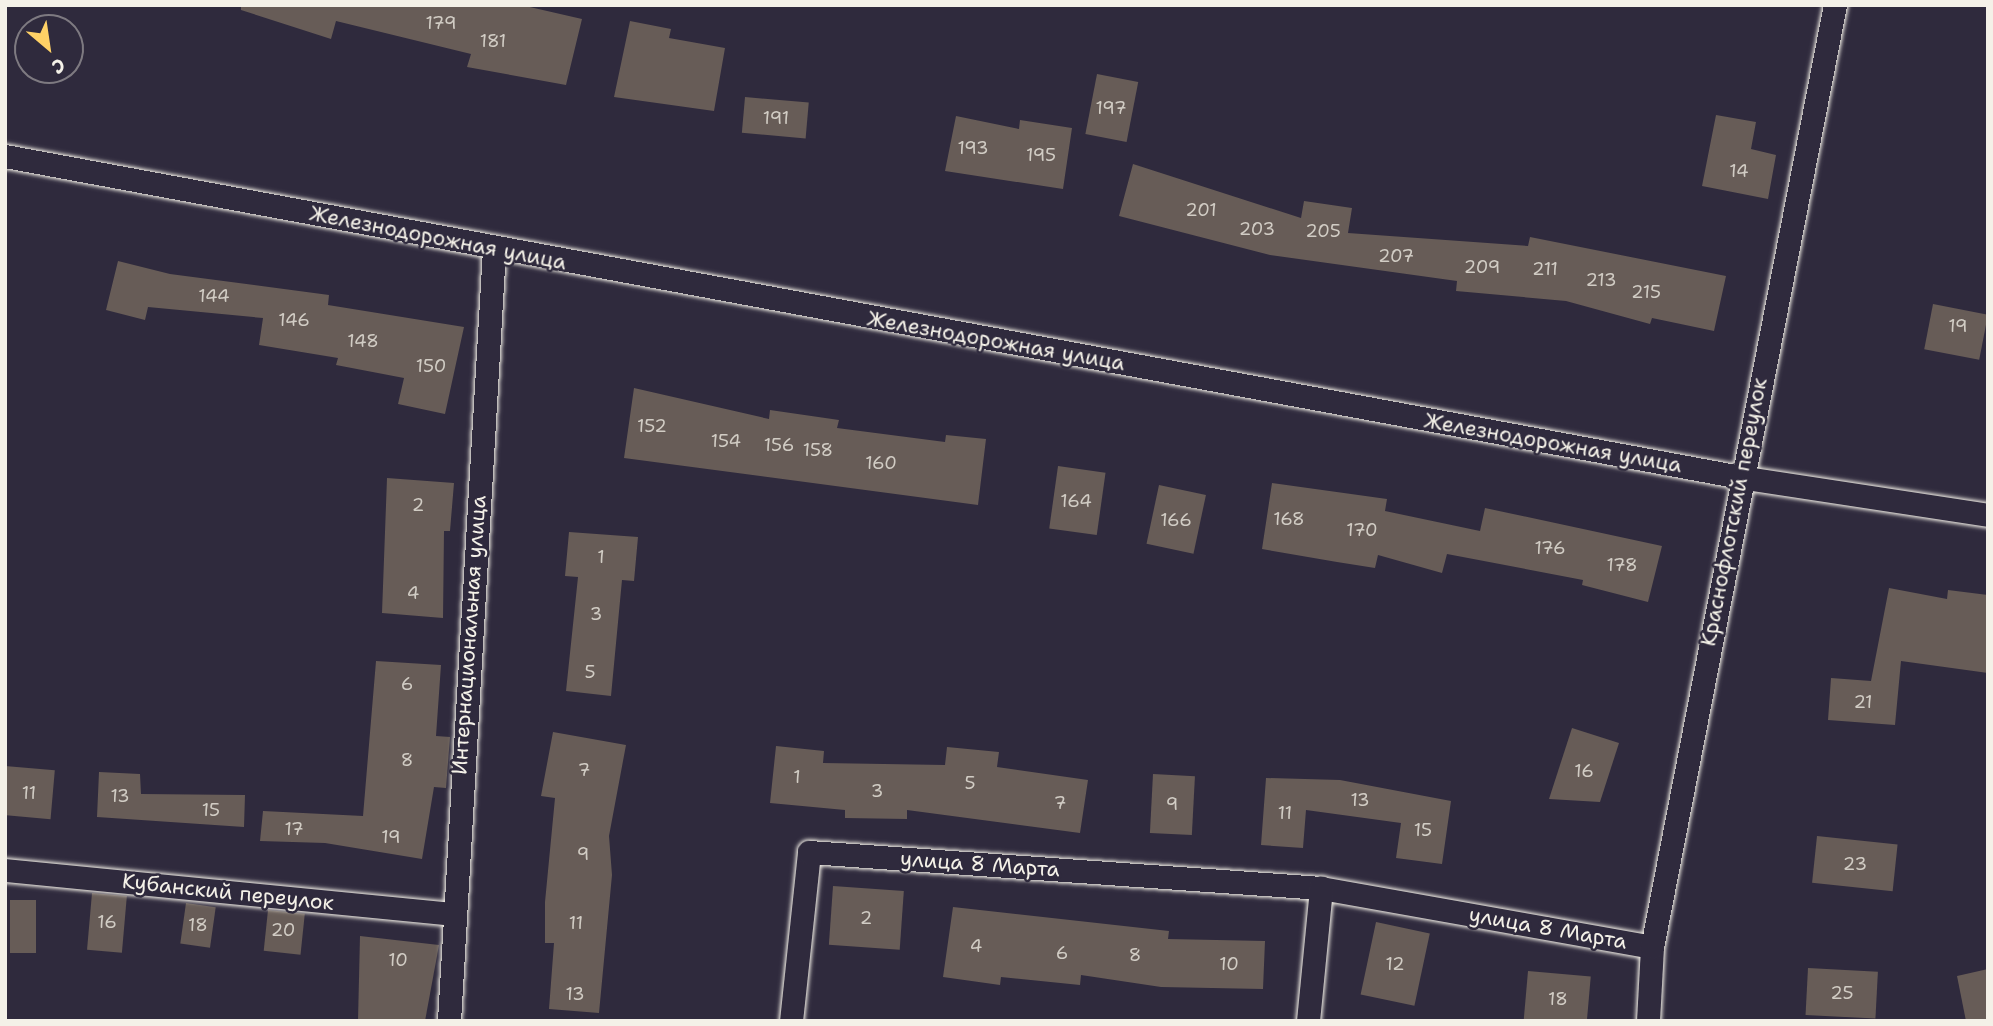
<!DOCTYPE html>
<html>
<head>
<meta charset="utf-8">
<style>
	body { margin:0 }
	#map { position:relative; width:1993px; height:1026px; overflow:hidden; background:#2f2a3d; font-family:"Shantell Sans",sans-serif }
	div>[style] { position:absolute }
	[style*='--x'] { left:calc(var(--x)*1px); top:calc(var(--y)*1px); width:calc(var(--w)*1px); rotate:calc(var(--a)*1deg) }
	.building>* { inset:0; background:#675c57; transform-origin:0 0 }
	.roads { filter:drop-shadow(0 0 2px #f4f1e8) drop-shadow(0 0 2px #f4f1e8) }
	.minor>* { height:23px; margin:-11.5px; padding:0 11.5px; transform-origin:11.5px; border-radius:11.5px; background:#2f2a3d }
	span { translate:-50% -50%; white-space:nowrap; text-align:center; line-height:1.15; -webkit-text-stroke:5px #2f2a3d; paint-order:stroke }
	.number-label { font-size:18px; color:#d1ccc4 }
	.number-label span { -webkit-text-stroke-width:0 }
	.street-label { font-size:21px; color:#f4f1e8 }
	.frame { position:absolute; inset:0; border:7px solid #f4f1e8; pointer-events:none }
	.north { position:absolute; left:14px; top:14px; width:70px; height:70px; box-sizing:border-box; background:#2f2a3d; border:2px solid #7e7a81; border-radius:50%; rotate:151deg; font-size:19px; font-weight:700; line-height:28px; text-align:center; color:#f4f1e8 }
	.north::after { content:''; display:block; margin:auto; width:24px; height:32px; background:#ffd166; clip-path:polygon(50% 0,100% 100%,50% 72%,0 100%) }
</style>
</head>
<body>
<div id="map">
	<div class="building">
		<div style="clip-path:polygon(241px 5px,521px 5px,582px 19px,566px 85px,467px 67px,471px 54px,336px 21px,331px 39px,241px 10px)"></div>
		<div style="clip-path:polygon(630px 21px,671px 29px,669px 38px,725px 48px,714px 111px,614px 97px)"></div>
		<div style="left:1097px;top:74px;width:42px;height:61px;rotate:11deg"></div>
		<div style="left:745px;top:97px;width:64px;height:36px;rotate:5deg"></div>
		<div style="clip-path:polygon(1716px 115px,1756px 122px,1751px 149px,1776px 155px,1768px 199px,1702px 186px)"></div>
		<div style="clip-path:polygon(956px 116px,1019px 129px,1020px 120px,1072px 128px,1063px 189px,945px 171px)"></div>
		<div style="clip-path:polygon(1133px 164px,1301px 218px,1304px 201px,1352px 208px,1348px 233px,1528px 246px,1530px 237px,1726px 276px,1714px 331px,1652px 318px,1650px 324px,1566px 301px,1456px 291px,1457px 281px,1270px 255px,1119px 216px)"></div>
		<div style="clip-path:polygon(118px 261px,170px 274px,329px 295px,328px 305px,464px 327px,445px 414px,398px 404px,404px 378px,336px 365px,338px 358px,259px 345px,263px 318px,148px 307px,145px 320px,106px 310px)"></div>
		<div style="left:1933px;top:304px;width:56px;height:46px;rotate:11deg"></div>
		<div style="clip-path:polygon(634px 388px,769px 419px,770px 410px,839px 420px,837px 428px,945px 442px,946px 435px,986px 439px,978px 505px,624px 458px)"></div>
		<div style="left:1058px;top:466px;width:48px;height:63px;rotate:8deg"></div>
		<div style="clip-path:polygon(387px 478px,454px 483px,450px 531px,444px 531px,443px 618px,382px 613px)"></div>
		<div style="clip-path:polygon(1272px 483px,1387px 499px,1385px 511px,1480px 531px,1485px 508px,1662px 546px,1648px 602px,1582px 585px,1583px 580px,1447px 554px,1442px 573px,1378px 555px,1375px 568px,1337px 562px,1262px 549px)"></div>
		<div style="left:1159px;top:485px;width:48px;height:60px;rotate:12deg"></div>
		<div style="clip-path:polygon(569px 532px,638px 537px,634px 581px,622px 580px,611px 696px,566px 691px,578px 577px,565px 576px)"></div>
		<div style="clip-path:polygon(1889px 588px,1947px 599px,1948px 590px,1988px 595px,1988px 673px,1901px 661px,1895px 725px,1828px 720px,1831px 678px,1871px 681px)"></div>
		<div style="clip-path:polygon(376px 661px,441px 665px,436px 736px,450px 737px,446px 788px,434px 787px,422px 859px,325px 843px,260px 841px,263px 811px,363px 816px)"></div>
		<div style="clip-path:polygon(1572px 728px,1619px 743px,1600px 802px,1549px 799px)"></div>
		<div style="clip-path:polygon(553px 732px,626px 745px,609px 836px,612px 875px,599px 1013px,549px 1009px,554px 943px,545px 943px,545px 902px,555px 798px,541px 796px)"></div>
		<div style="clip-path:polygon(776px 746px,824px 751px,823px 763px,945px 765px,947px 747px,999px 752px,997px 767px,1088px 780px,1080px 833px,907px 810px,907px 819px,845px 818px,845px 810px,770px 803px)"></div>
		<div style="left:5px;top:766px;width:50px;height:49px;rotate:5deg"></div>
		<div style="clip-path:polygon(99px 772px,140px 774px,141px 794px,245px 795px,244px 827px,97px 817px)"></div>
		<div style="left:1153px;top:774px;width:42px;height:59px;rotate:3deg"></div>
		<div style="clip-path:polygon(1266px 778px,1340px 780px,1451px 801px,1442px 864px,1396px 858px,1401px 823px,1306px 810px,1303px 848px,1261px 845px)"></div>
		<div style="left:1817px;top:836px;width:81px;height:47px;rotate:6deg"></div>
		<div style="left:833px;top:886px;width:71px;height:59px;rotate:4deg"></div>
		<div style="left:92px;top:893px;width:35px;height:57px;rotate:5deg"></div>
		<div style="left:10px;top:900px;width:26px;height:53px"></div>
		<div style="left:186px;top:903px;width:30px;height:41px;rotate:8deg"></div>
		<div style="clip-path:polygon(953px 907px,1169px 931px,1168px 939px,1265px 941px,1263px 989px,1161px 987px,1081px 975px,1080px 985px,1001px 977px,1000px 985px,943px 977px)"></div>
		<div style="left:268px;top:910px;width:37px;height:41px;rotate:6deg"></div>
		<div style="left:1376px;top:922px;width:55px;height:74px;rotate:12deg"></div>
		<div style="clip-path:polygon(360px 936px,439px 945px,425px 1021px,358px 1021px)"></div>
		<div style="left:1808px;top:968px;width:70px;height:47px;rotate:3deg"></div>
		<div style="clip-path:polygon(1988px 969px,1988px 1021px,1966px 1021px,1957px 976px)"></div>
		<div style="left:1528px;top:971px;width:63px;height:50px;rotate:5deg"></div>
	</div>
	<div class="roads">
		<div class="minor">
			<div style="--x:5;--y:156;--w:1764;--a:10.48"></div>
			<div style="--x:1740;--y:477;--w:251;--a:8.7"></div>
			<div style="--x:5;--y:870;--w:448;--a:5.6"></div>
			<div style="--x:449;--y:1021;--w:773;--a:-86.66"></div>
			<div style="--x:791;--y:1021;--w:170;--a:-83.9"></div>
			<div style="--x:809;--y:852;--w:513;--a:4.02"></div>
			<div style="--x:1321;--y:888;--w:336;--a:10.1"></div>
			<div style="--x:1308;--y:1021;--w:134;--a:-84.4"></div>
			<div style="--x:1648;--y:1021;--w:74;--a:-86.9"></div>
			<div style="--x:1652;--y:947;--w:960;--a:-79.01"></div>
		</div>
	</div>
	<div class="number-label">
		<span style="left:441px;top:23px">179</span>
		<span style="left:493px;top:41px">181</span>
		<span style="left:1111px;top:108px">197</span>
		<span style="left:776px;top:118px">191</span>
		<span style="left:973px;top:148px">193</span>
		<span style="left:1041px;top:155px">195</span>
		<span style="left:1739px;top:171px">14</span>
		<span style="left:1201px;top:210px">201</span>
		<span style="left:1257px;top:229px">203</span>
		<span style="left:1323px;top:231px">205</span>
		<span style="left:1396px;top:256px">207</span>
		<span style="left:1482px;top:267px">209</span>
		<span style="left:1545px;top:269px">211</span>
		<span style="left:1601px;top:280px">213</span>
		<span style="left:1646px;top:292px">215</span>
		<span style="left:214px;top:296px">144</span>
		<span style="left:294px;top:320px">146</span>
		<span style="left:1958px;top:326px">19</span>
		<span style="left:363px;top:341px">148</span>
		<span style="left:431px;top:366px">150</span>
		<span style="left:652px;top:426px">152</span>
		<span style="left:726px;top:441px">154</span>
		<span style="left:779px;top:445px">156</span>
		<span style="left:818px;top:450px">158</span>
		<span style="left:881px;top:463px">160</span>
		<span style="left:1076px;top:501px">164</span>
		<span style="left:418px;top:505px">2</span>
		<span style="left:1289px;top:519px">168</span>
		<span style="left:1176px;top:520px">166</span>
		<span style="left:1362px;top:530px">170</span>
		<span style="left:1550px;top:548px">176</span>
		<span style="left:601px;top:557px">1</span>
		<span style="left:1622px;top:565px">178</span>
		<span style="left:413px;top:593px">4</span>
		<span style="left:596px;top:614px">3</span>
		<span style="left:590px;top:672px">5</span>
		<span style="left:407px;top:684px">6</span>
		<span style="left:1863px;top:702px">21</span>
		<span style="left:407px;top:760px">8</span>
		<span style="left:584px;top:770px">7</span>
		<span style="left:1584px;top:771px">16</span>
		<span style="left:797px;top:777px">1</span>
		<span style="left:970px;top:783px">5</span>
		<span style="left:877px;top:791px">3</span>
		<span style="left:29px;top:793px">11</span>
		<span style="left:120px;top:796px">13</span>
		<span style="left:1360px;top:800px">13</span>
		<span style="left:1060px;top:803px">7</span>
		<span style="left:1172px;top:804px">9</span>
		<span style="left:211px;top:810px">15</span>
		<span style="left:1285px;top:813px">11</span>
		<span style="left:294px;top:829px">17</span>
		<span style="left:1423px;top:830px">15</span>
		<span style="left:391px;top:837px">19</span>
		<span style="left:583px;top:854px">9</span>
		<span style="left:1855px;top:864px">23</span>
		<span style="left:866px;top:918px">2</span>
		<span style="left:107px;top:922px">16</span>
		<span style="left:576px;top:923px">11</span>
		<span style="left:198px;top:925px">18</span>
		<span style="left:283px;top:930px">20</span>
		<span style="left:976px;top:946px">4</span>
		<span style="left:1062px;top:953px">6</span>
		<span style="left:1135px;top:955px">8</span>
		<span style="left:398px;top:960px">10</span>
		<span style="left:1229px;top:964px">10</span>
		<span style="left:1395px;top:964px">12</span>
		<span style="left:1842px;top:993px">25</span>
		<span style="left:575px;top:994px">13</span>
		<span style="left:1558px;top:999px">18</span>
	</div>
	<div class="street-label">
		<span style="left:438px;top:238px;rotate:11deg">Железнодорожная улица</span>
		<span style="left:996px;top:341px;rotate:10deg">Железнодорожная улица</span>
		<span style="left:1553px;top:443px;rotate:10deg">Железнодорожная улица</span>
		<span style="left:1734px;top:512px;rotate:-79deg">Краснофлотский переулок</span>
		<span style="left:469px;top:635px;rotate:-86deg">Интернациональная улица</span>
		<span style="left:980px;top:864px;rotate:4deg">улица 8 Марта</span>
		<span style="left:228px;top:892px;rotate:6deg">Кубанский переулок</span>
		<span style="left:1548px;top:928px;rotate:10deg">улица 8 Марта</span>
	</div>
	<div class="frame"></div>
	<div class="north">С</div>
</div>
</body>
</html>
